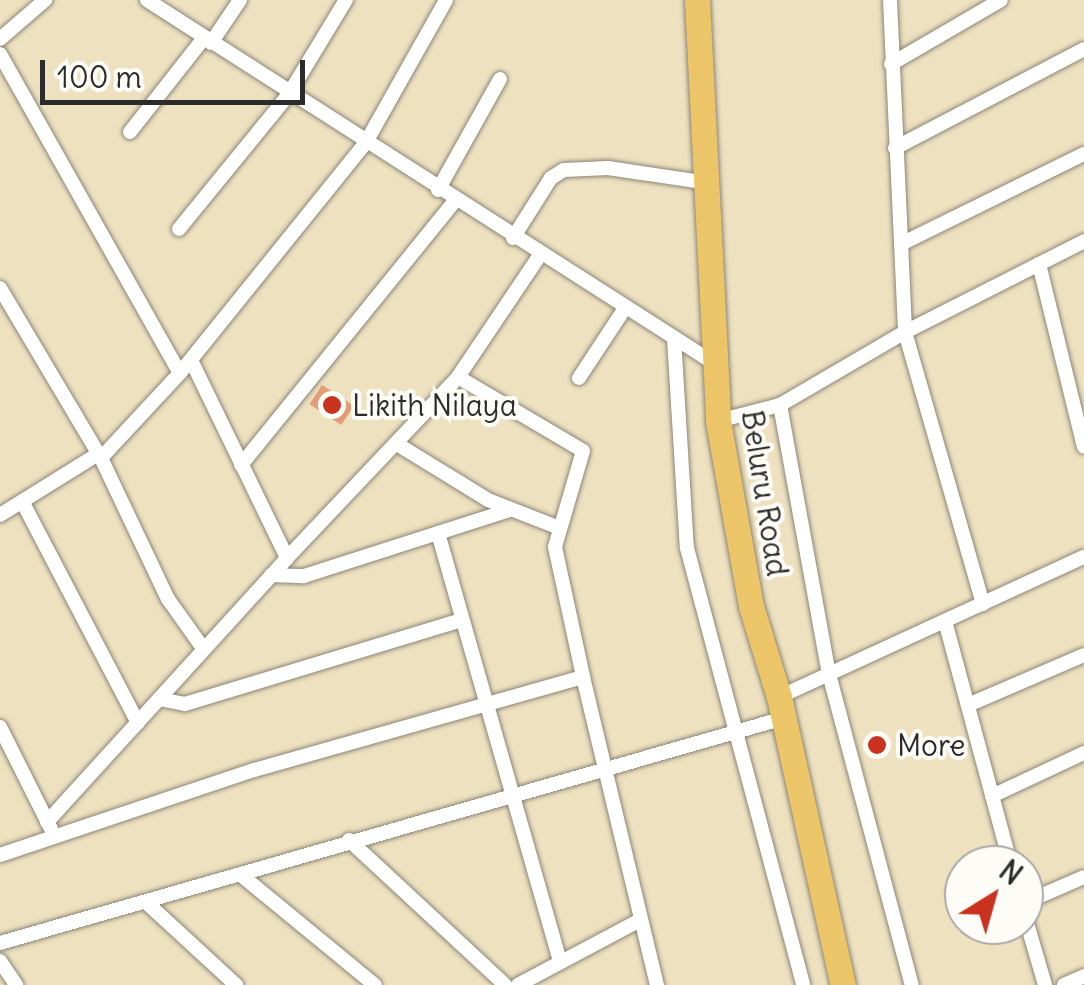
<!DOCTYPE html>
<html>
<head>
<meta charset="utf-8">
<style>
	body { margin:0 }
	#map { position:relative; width:1084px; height:985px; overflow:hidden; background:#ede1c0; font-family:Delius,sans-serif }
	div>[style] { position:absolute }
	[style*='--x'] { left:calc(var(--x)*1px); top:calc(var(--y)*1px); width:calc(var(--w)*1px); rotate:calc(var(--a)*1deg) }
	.building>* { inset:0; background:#e39c74; transform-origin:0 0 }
	.roads { filter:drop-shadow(0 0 2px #8c8676) drop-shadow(0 0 2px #8c8676) }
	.street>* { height:14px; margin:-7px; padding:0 7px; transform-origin:7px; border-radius:7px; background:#fff }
	.highway>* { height:25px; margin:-12.5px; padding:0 12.5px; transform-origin:12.5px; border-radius:12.5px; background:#edc569 }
	.dots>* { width:28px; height:28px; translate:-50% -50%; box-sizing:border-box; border:5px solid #fdfcf7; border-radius:50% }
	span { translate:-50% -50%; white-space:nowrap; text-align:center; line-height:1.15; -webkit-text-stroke:8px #fdfcf7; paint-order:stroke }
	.poi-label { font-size:30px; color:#2b2b2b }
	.left { translate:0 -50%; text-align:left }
	.street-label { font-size:30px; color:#2b2b2b }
	.north { position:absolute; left:944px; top:845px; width:100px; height:100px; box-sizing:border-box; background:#fdfcf7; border:2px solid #a9a8a5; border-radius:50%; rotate:37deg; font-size:28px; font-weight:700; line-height:40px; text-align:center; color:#2b2b2b }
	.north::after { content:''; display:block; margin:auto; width:35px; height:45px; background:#c8321e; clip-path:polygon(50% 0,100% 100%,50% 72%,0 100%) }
	.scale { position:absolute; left:40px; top:60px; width:265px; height:45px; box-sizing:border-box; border:5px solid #2b2b2b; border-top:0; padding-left:12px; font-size:30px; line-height:35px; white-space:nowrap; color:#2b2b2b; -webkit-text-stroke:8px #fdfcf7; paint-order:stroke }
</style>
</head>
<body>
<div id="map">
	<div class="building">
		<div style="left:322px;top:385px;width:38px;height:23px;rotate:33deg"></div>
	</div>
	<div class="roads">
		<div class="street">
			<div style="--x:147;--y:0;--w:677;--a:32.63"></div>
			<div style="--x:890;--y:0;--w:332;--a:87.4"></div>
			<div style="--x:905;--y:332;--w:283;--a:74"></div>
			<div style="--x:0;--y:39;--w:60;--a:-40.9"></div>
			<div style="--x:211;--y:43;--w:52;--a:-56"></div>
			<div style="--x:0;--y:54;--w:366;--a:60.6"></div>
			<div style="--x:891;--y:64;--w:127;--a:-30.2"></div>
			<div style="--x:130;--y:132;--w:120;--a:-51.8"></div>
			<div style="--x:895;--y:148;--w:213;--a:-27.6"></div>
			<div style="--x:438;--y:190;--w:127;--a:-60.8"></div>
			<div style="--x:179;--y:229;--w:174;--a:-50.8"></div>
			<div style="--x:289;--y:94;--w:110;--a:-58.8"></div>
			<div style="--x:513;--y:238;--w:71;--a:-57.7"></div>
			<div style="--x:551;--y:178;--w:15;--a:-32"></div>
			<div style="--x:564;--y:170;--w:44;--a:-2.6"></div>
			<div style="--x:608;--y:168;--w:101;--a:8.5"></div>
			<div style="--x:903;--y:243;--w:202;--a:-26.2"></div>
			<div style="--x:1039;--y:264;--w:188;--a:76.2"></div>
			<div style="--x:0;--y:288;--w:198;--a:59.3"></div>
			<div style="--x:101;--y:458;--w:156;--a:64.6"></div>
			<div style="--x:168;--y:599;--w:60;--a:54.5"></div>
			<div style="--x:674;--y:338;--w:210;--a:86.5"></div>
			<div style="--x:687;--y:548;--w:452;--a:75.1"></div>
			<div style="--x:191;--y:360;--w:220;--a:64.1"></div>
			<div style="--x:287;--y:558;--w:249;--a:-46.6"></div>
			<div style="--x:458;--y:377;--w:147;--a:-56.1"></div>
			<div style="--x:458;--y:377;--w:145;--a:30.6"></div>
			<div style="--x:583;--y:451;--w:100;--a:106.3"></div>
			<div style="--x:555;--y:547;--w:133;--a:77.8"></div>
			<div style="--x:579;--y:378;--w:84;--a:-56.7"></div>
			<div style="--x:780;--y:405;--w:273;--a:79.7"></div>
			<div style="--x:829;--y:674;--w:322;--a:75.1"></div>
			<div style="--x:718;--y:421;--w:64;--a:-14.5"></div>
			<div style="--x:780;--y:405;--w:145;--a:-30.3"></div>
			<div style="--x:905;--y:332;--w:201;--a:-26.9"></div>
			<div style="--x:397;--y:444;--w:107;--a:31.6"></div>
			<div style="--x:488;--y:500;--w:74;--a:21.4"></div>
			<div style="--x:101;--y:458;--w:116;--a:-47.1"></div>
			<div style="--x:180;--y:373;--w:294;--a:-51.1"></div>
			<div style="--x:365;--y:144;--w:165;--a:-60.6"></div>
			<div style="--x:241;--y:465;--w:340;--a:-51"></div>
			<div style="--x:23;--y:503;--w:248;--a:62.4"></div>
			<div style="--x:0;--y:515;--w:115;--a:-31.9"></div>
			<div style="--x:438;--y:533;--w:446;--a:74.1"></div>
			<div style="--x:271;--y:575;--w:33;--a:2"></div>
			<div style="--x:304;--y:576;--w:216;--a:-17.8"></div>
			<div style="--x:945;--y:621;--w:253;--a:74.9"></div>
			<div style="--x:779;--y:697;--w:336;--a:-24.7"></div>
			<div style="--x:159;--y:699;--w:26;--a:11"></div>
			<div style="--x:185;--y:704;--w:289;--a:-16.9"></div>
			<div style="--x:968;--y:705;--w:126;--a:-23.3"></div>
			<div style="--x:0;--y:727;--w:114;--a:63.4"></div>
			<div style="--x:992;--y:796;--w:102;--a:-25.1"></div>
			<div style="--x:47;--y:822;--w:357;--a:-47.7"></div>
			<div style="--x:349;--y:840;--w:213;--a:42.9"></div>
			<div style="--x:0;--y:855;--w:268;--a:-18.5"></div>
			<div style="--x:254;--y:770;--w:342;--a:-15.8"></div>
			<div style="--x:583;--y:677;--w:317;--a:76.5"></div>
			<div style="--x:241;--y:875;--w:173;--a:39.4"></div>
			<div style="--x:1024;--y:903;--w:65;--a:-23.4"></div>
			<div style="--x:148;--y:904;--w:120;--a:42.6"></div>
			<div style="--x:1024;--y:913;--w:75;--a:73.7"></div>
			<div style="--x:0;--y:943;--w:816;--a:-16.01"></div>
			<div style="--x:0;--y:961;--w:29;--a:56"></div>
			<div style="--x:518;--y:985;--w:138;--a:-28"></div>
			<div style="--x:1064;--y:985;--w:22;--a:-24"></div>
		</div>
		<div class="highway">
			<div style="--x:697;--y:0;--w:422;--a:87.1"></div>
			<div style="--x:718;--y:421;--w:188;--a:79.9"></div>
			<div style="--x:751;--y:606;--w:95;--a:72.9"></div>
			<div style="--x:779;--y:697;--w:295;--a:77.5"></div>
		</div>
	</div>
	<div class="dots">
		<div style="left:332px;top:405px;background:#c8321e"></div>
		<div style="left:877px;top:745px;background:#c8321e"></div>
	</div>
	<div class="poi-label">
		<span class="left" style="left:352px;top:405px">Likith Nilaya</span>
		<span class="left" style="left:897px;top:745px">More</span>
	</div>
	<div class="street-label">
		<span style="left:765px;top:493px;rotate:81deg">Beluru Road</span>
	</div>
	<div class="north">N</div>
	<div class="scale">100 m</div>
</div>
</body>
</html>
